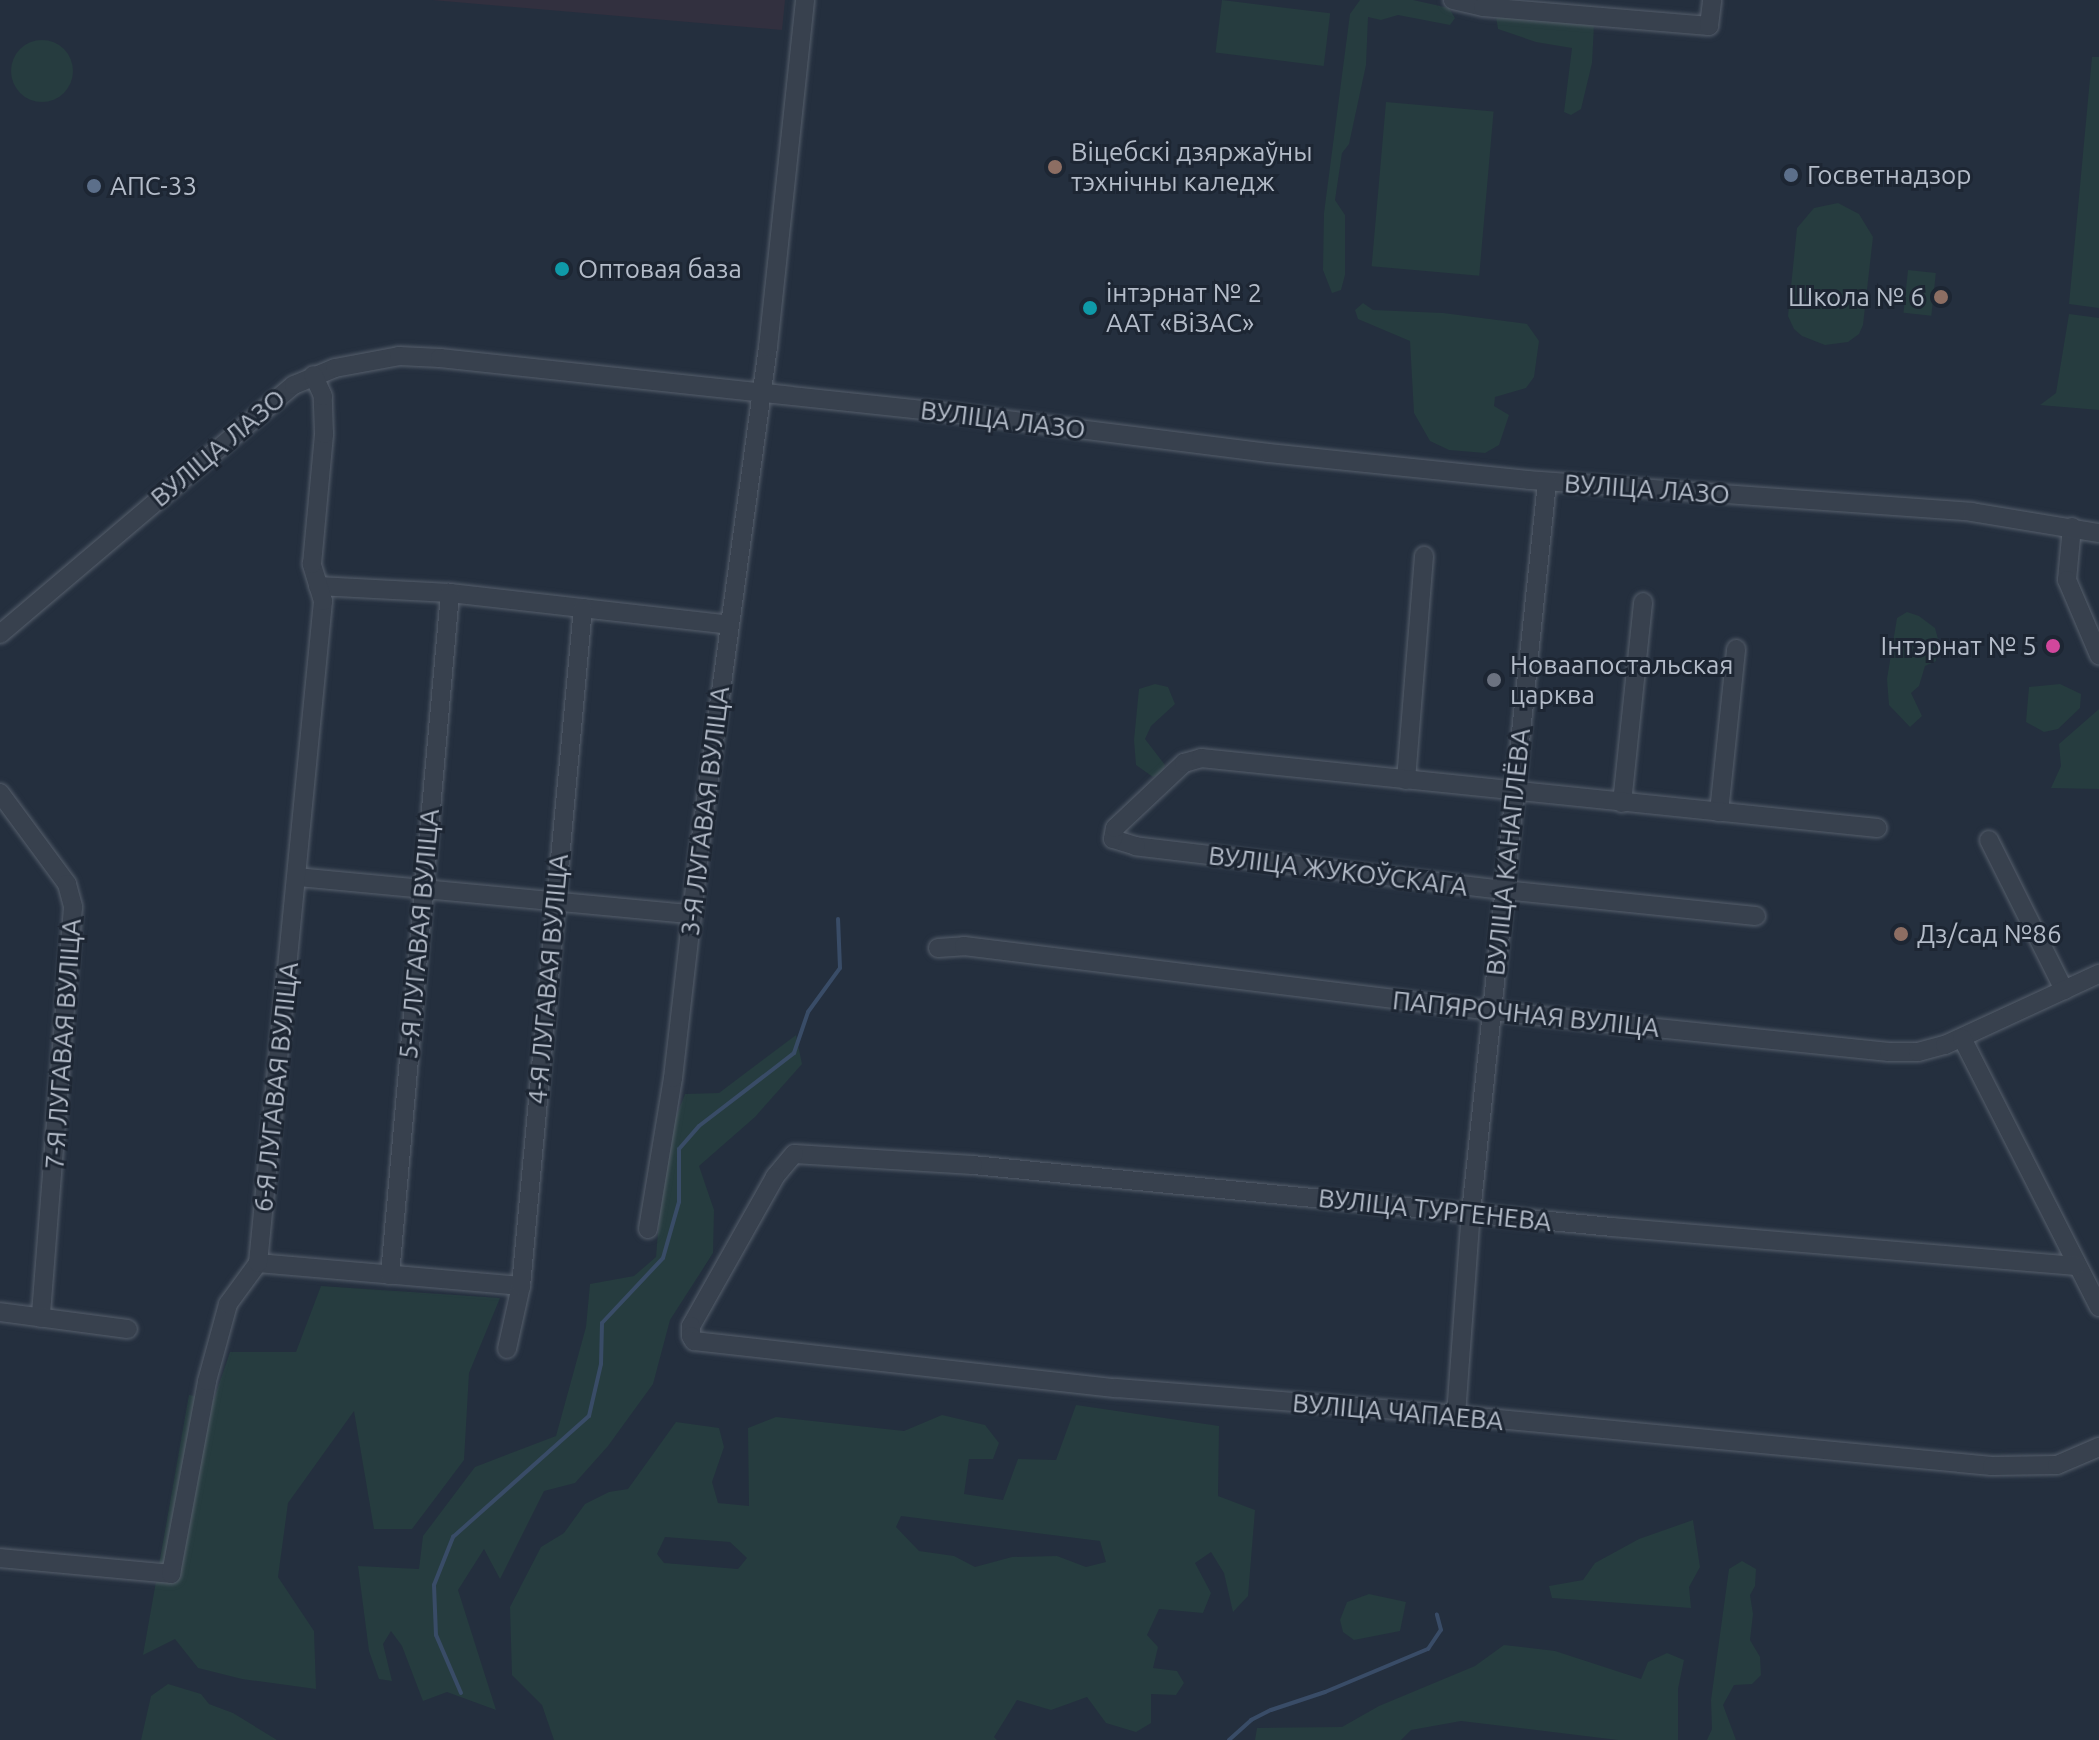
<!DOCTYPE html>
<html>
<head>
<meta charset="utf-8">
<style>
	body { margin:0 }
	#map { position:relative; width:2099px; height:1740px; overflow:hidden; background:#242f3e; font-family:Ubuntu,sans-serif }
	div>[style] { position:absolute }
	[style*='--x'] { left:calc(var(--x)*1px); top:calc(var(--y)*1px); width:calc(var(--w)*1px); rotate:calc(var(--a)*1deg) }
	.medical>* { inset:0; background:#32303f }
	.green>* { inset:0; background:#263c3f; transform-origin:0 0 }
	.round { border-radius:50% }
	.stream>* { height:4px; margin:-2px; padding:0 2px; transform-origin:2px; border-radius:2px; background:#394c67 }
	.roads { filter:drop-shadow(0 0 2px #565f6c) drop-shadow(0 0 2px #565f6c) }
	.minor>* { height:18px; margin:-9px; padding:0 9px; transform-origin:9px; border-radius:9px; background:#38414e }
	.dots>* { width:22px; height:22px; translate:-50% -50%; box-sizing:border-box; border:4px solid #1d2633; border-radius:50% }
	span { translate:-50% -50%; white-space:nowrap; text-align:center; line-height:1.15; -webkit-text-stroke:6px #1d2633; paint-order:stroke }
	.poi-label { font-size:26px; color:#b4bcc9 }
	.left { translate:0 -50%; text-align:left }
	.right { translate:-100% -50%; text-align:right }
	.street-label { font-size:26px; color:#b4bcc9 }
</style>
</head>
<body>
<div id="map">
	<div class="medical">
		<div style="clip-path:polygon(432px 0,785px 0,782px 30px)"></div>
	</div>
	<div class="green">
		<div style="left:1222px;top:0;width:109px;height:53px;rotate:7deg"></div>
		<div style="clip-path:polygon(1360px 0,1413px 0,1449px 8px,1455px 18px,1450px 25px,1398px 15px,1381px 20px,1368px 17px,1366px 65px,1349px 144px,1342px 153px,1335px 200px,1345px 215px,1345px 275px,1341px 290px,1332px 293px,1323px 270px,1324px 213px,1350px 14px)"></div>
		<div style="clip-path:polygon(1496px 16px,1594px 25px,1592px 63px,1581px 109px,1571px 115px,1564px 112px,1572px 48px,1536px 42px,1498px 29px)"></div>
		<div class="round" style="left:11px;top:40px;width:62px;height:62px"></div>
		<div style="clip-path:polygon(2092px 57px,2099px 57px,2099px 308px,2069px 304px)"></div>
		<div style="left:1386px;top:102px;width:108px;height:165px;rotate:5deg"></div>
		<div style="clip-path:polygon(1838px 203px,1859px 214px,1873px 237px,1863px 325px,1859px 334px,1848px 342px,1825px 345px,1802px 336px,1794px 329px,1788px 316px,1797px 228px,1814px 208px)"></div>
		<div style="left:1908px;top:270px;width:28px;height:43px;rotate:6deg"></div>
		<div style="clip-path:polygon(1363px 303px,1373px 310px,1443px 313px,1527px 324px,1539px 341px,1534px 377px,1526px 388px,1495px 397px,1494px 406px,1509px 415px,1499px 445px,1485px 453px,1449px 450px,1430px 441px,1414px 413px,1410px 341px,1358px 319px,1355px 310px)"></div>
		<div style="clip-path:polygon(2069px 314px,2099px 318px,2099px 410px,2040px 405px,2056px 393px)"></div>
		<div style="clip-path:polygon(1907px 612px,1919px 616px,1935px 628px,1938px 639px,1936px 661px,1925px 666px,1919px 686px,1911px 693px,1922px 716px,1910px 727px,1889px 705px,1887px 679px,1897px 618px)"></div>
		<div style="clip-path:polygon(1155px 684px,1168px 687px,1175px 704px,1151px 726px,1145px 739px,1165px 765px,1163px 773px,1153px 777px,1136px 765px,1134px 740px,1139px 689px)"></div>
		<div style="clip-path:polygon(2060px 684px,2081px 694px,2080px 708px,2058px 729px,2044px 732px,2026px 722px,2029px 687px)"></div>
		<div style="clip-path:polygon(2099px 709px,2099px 789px,2051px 788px,2061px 766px,2059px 744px)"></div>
		<div style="clip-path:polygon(796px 1035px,802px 1064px,755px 1117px,699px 1166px,714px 1210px,713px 1253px,670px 1320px,653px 1384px,608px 1446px,575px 1483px,544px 1491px,500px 1579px,484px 1549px,458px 1590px,496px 1710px,447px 1692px,423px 1701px,402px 1646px,391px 1631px,383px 1644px,392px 1681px,379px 1679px,369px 1651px,358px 1566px,419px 1569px,423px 1536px,475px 1467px,556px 1436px,586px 1327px,590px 1284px,634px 1276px,656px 1257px,665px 1145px,685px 1094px,719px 1093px)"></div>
		<div style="clip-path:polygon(321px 1286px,500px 1298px,469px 1373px,464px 1460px,412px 1529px,374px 1529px,354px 1411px,288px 1503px,278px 1577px,314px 1631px,316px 1689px,242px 1679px,198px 1668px,175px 1639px,143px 1655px,189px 1395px,214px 1399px,230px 1352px,296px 1352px)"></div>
		<div style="clip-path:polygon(evenodd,1076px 1405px,1219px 1426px,1218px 1496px,1255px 1510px,1248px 1596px,1233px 1612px,1224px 1573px,1211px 1552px,1195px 1563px,1211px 1593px,1203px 1613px,1159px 1609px,1147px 1635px,1158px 1647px,1153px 1668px,1177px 1671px,1184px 1683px,1176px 1695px,1151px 1694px,1151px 1723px,1136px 1732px,1106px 1723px,1087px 1697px,1051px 1710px,1017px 1700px,994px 1737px,997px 1740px,554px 1740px,542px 1705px,512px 1675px,510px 1607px,541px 1547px,564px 1533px,585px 1504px,609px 1492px,628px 1489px,676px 1422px,719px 1428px,724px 1447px,712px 1482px,718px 1503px,749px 1506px,748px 1428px,776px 1417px,904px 1431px,942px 1415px,985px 1425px,999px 1443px,993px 1459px,969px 1459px,964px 1494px,1003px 1500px,1018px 1459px,1056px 1460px,1076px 1405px,901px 1516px,1100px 1541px,1106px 1562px,1086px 1567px,1057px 1556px,1012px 1557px,975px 1567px,954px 1556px,919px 1551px,896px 1527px,901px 1516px,1076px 1405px,665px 1537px,730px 1542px,747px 1558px,738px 1569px,664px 1563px,657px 1554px,665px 1537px)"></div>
		<div style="clip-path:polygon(1693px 1520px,1700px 1567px,1689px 1587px,1691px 1608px,1552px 1598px,1549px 1586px,1583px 1580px,1595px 1563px,1639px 1539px)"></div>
		<div style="clip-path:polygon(1742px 1561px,1756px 1569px,1755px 1586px,1750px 1595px,1753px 1614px,1750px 1640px,1760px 1657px,1761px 1675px,1752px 1684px,1734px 1685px,1723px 1705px,1736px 1740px,1707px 1740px,1712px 1729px,1711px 1700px,1729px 1569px)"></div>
		<div style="clip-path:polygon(1369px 1594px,1406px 1602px,1400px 1631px,1354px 1640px,1343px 1632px,1340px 1620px,1347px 1602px)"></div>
		<div style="clip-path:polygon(1504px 1645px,1555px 1651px,1641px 1679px,1648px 1662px,1667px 1653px,1684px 1660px,1678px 1689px,1678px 1740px,1618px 1740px,1461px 1721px,1411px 1730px,1401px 1740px,1255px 1740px,1257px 1728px,1342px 1727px,1379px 1706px,1475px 1666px)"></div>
		<div style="clip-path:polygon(168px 1684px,201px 1694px,209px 1704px,233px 1713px,277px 1740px,141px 1740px,151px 1696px)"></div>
	</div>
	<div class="stream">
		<div style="--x:461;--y:1693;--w:63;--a:-113.3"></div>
		<div style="--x:436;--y:1635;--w:50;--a:-92.3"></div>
		<div style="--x:434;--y:1585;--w:52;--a:-68.4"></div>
		<div style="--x:453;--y:1537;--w:182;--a:-41.7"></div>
		<div style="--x:589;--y:1416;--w:53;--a:-77"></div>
		<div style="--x:601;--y:1364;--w:41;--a:-88.6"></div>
		<div style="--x:602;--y:1323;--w:89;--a:-46.8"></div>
		<div style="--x:663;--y:1258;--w:58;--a:-74.1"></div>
		<div style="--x:679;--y:1202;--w:53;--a:-90"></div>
		<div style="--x:679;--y:1149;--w:30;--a:-49"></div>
		<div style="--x:699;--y:1126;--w:120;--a:-37.5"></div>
		<div style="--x:794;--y:1053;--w:43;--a:-71.1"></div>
		<div style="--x:808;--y:1012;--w:54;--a:-54"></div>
		<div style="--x:840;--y:968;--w:49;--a:-92.3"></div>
		<div style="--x:1229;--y:1740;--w:30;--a:-42"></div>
		<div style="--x:1251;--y:1720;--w:22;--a:-27"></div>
		<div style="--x:1271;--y:1710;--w:57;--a:-18.4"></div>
		<div style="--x:1325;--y:1692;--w:112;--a:-22.7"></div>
		<div style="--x:1428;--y:1649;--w:23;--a:-56"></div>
		<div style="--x:1441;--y:1630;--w:16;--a:-105"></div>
	</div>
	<div class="roads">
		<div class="minor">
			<div style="--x:1453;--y:0;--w:31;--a:13"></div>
			<div style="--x:1483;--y:7;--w:227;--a:4.8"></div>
			<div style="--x:1709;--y:26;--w:26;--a:-83"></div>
			<div style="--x:2072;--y:527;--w:53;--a:95.4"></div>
			<div style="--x:2067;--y:580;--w:82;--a:66.9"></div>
			<div style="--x:318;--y:586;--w:132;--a:3"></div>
			<div style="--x:450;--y:593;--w:281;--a:6.5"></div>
			<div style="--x:0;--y:634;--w:385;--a:-40.3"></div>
			<div style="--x:294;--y:385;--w:44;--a:-22.5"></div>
			<div style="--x:335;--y:368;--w:65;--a:-10.6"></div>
			<div style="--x:399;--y:356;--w:41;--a:2.8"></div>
			<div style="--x:440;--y:358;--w:523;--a:6.15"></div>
			<div style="--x:960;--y:414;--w:310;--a:7.2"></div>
			<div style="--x:1268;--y:453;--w:262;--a:5.9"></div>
			<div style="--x:1529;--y:480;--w:444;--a:4.1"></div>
			<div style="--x:1972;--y:512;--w:129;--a:9.4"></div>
			<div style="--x:1406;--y:780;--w:225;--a:-85.4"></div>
			<div style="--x:0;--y:793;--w:113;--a:53.6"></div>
			<div style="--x:67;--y:884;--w:24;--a:75"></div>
			<div style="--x:73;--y:907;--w:412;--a:94.5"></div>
			<div style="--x:1622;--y:803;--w:202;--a:-84"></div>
			<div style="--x:1719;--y:812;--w:164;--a:-84"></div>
			<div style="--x:1989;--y:840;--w:168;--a:63.4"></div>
			<div style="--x:297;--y:877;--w:397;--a:5.4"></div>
			<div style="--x:1756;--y:916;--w:254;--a:-174.1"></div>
			<div style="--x:1503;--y:890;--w:370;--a:-173.2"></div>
			<div style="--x:1136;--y:846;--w:24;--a:-163"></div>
			<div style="--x:1113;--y:839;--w:11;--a:-80"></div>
			<div style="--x:1115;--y:828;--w:95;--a:-43.3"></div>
			<div style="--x:1184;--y:763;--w:18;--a:-16"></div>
			<div style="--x:1201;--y:758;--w:680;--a:5.91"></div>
			<div style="--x:938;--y:948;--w:26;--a:-4"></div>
			<div style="--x:964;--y:946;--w:532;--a:7.02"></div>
			<div style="--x:1492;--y:1011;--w:399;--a:5.9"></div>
			<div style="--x:1889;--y:1052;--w:29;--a:0"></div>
			<div style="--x:1918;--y:1052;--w:28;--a:-15"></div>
			<div style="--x:1945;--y:1045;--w:170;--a:-24.8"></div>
			<div style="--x:1962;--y:1038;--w:302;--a:63"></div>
			<div style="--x:648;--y:1229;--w:153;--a:-80.6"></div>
			<div style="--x:673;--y:1078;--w:227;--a:-83.4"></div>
			<div style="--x:699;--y:852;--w:510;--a:-82.22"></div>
			<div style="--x:768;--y:347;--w:349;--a:-83.9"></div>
			<div style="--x:258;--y:1263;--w:264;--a:5"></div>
			<div style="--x:2076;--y:1266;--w:466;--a:-175.2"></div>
			<div style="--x:1612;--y:1227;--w:642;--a:-174.46"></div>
			<div style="--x:973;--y:1165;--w:179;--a:-176.5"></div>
			<div style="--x:794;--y:1154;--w:30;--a:130"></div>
			<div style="--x:775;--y:1177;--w:171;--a:119.4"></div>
			<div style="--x:691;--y:1326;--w:10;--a:90"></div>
			<div style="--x:691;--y:1336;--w:6;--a:59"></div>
			<div style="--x:694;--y:1341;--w:425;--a:6.4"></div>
			<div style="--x:1116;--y:1388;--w:341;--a:4.5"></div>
			<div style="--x:1456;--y:1415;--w:538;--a:5.44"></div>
			<div style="--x:1992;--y:1466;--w:65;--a:-0.9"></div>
			<div style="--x:2057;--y:1465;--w:46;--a:-23.2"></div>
			<div style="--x:390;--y:1275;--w:685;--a:-84.97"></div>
			<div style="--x:0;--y:1312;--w:129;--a:7.6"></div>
			<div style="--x:507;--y:1349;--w:65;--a:-77.5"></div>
			<div style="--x:521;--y:1286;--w:681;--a:-84.78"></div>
			<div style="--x:1456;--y:1415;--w:203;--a:-85.8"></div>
			<div style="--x:1471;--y:1213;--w:735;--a:-84.06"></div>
			<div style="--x:0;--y:1558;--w:172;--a:5.3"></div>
			<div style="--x:171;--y:1574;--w:196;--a:-79.4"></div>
			<div style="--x:207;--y:1381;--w:80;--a:-74.7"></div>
			<div style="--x:228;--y:1304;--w:51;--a:-53.8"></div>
			<div style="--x:258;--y:1263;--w:665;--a:-84.39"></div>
			<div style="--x:323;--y:601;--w:39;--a:-107"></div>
			<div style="--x:312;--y:564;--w:131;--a:-84.7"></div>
			<div style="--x:324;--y:434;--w:38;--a:-92"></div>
			<div style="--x:323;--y:396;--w:23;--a:-115"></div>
		</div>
	</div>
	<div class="dots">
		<div style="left:1055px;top:167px;background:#8d6e63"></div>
		<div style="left:1791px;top:175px;background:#5c6f8a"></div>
		<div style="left:94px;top:186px;background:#5c6f8a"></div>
		<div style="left:562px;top:269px;background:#0f9aa8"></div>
		<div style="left:1941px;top:297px;background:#8d6e63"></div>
		<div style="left:1090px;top:308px;background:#0f9aa8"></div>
		<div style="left:2053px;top:646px;background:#d1479c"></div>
		<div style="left:1494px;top:680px;background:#6b7280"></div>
		<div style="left:1901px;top:934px;background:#8d6e63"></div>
	</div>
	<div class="poi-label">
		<span class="left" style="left:1071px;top:167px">Віцебскі дзяржаўны<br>тэхнічны каледж</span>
		<span class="left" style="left:1807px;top:175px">Госветнадзор</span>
		<span class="left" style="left:110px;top:186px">АПС-33</span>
		<span class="left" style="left:578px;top:269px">Оптовая база</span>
		<span class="left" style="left:1106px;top:308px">інтэрнат № 2<br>ААТ «ВіЗАС»</span>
		<span class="right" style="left:1925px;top:297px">Школа № 6</span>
		<span class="right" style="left:2037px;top:646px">Інтэрнат № 5</span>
		<span class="left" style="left:1510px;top:680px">Новаапостальская<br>царква</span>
		<span class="left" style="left:1917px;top:934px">Дз/сад №86</span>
	</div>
	<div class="street-label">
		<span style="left:1003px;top:420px;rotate:7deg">ВУЛІЦА ЛАЗО</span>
		<span style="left:218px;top:448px;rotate:-40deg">ВУЛІЦА ЛАЗО</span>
		<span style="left:1647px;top:489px;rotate:4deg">ВУЛІЦА ЛАЗО</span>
		<span style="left:705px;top:811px;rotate:-83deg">3-Я ЛУГАВАЯ ВУЛІЦА</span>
		<span style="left:1508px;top:852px;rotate:-84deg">ВУЛІЦА КАНАПЛЁВА</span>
		<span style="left:1338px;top:871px;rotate:7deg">ВУЛІЦА ЖУКОЎСКАГА</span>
		<span style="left:419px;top:934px;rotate:-85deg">5-Я ЛУГАВАЯ ВУЛІЦА</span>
		<span style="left:548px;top:979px;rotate:-85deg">4-Я ЛУГАВАЯ ВУЛІЦА</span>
		<span style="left:1526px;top:1014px;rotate:6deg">ПАПЯРОЧНАЯ ВУЛІЦА</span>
		<span style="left:63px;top:1044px;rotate:-86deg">7-Я ЛУГАВАЯ ВУЛІЦА</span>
		<span style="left:276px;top:1087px;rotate:-84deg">6-Я ЛУГАВАЯ ВУЛІЦА</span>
		<span style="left:1435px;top:1210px;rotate:6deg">ВУЛІЦА ТУРГЕНЕВА</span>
		<span style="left:1398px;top:1412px;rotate:5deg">ВУЛІЦА ЧАПАЕВА</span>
	</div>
</div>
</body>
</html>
